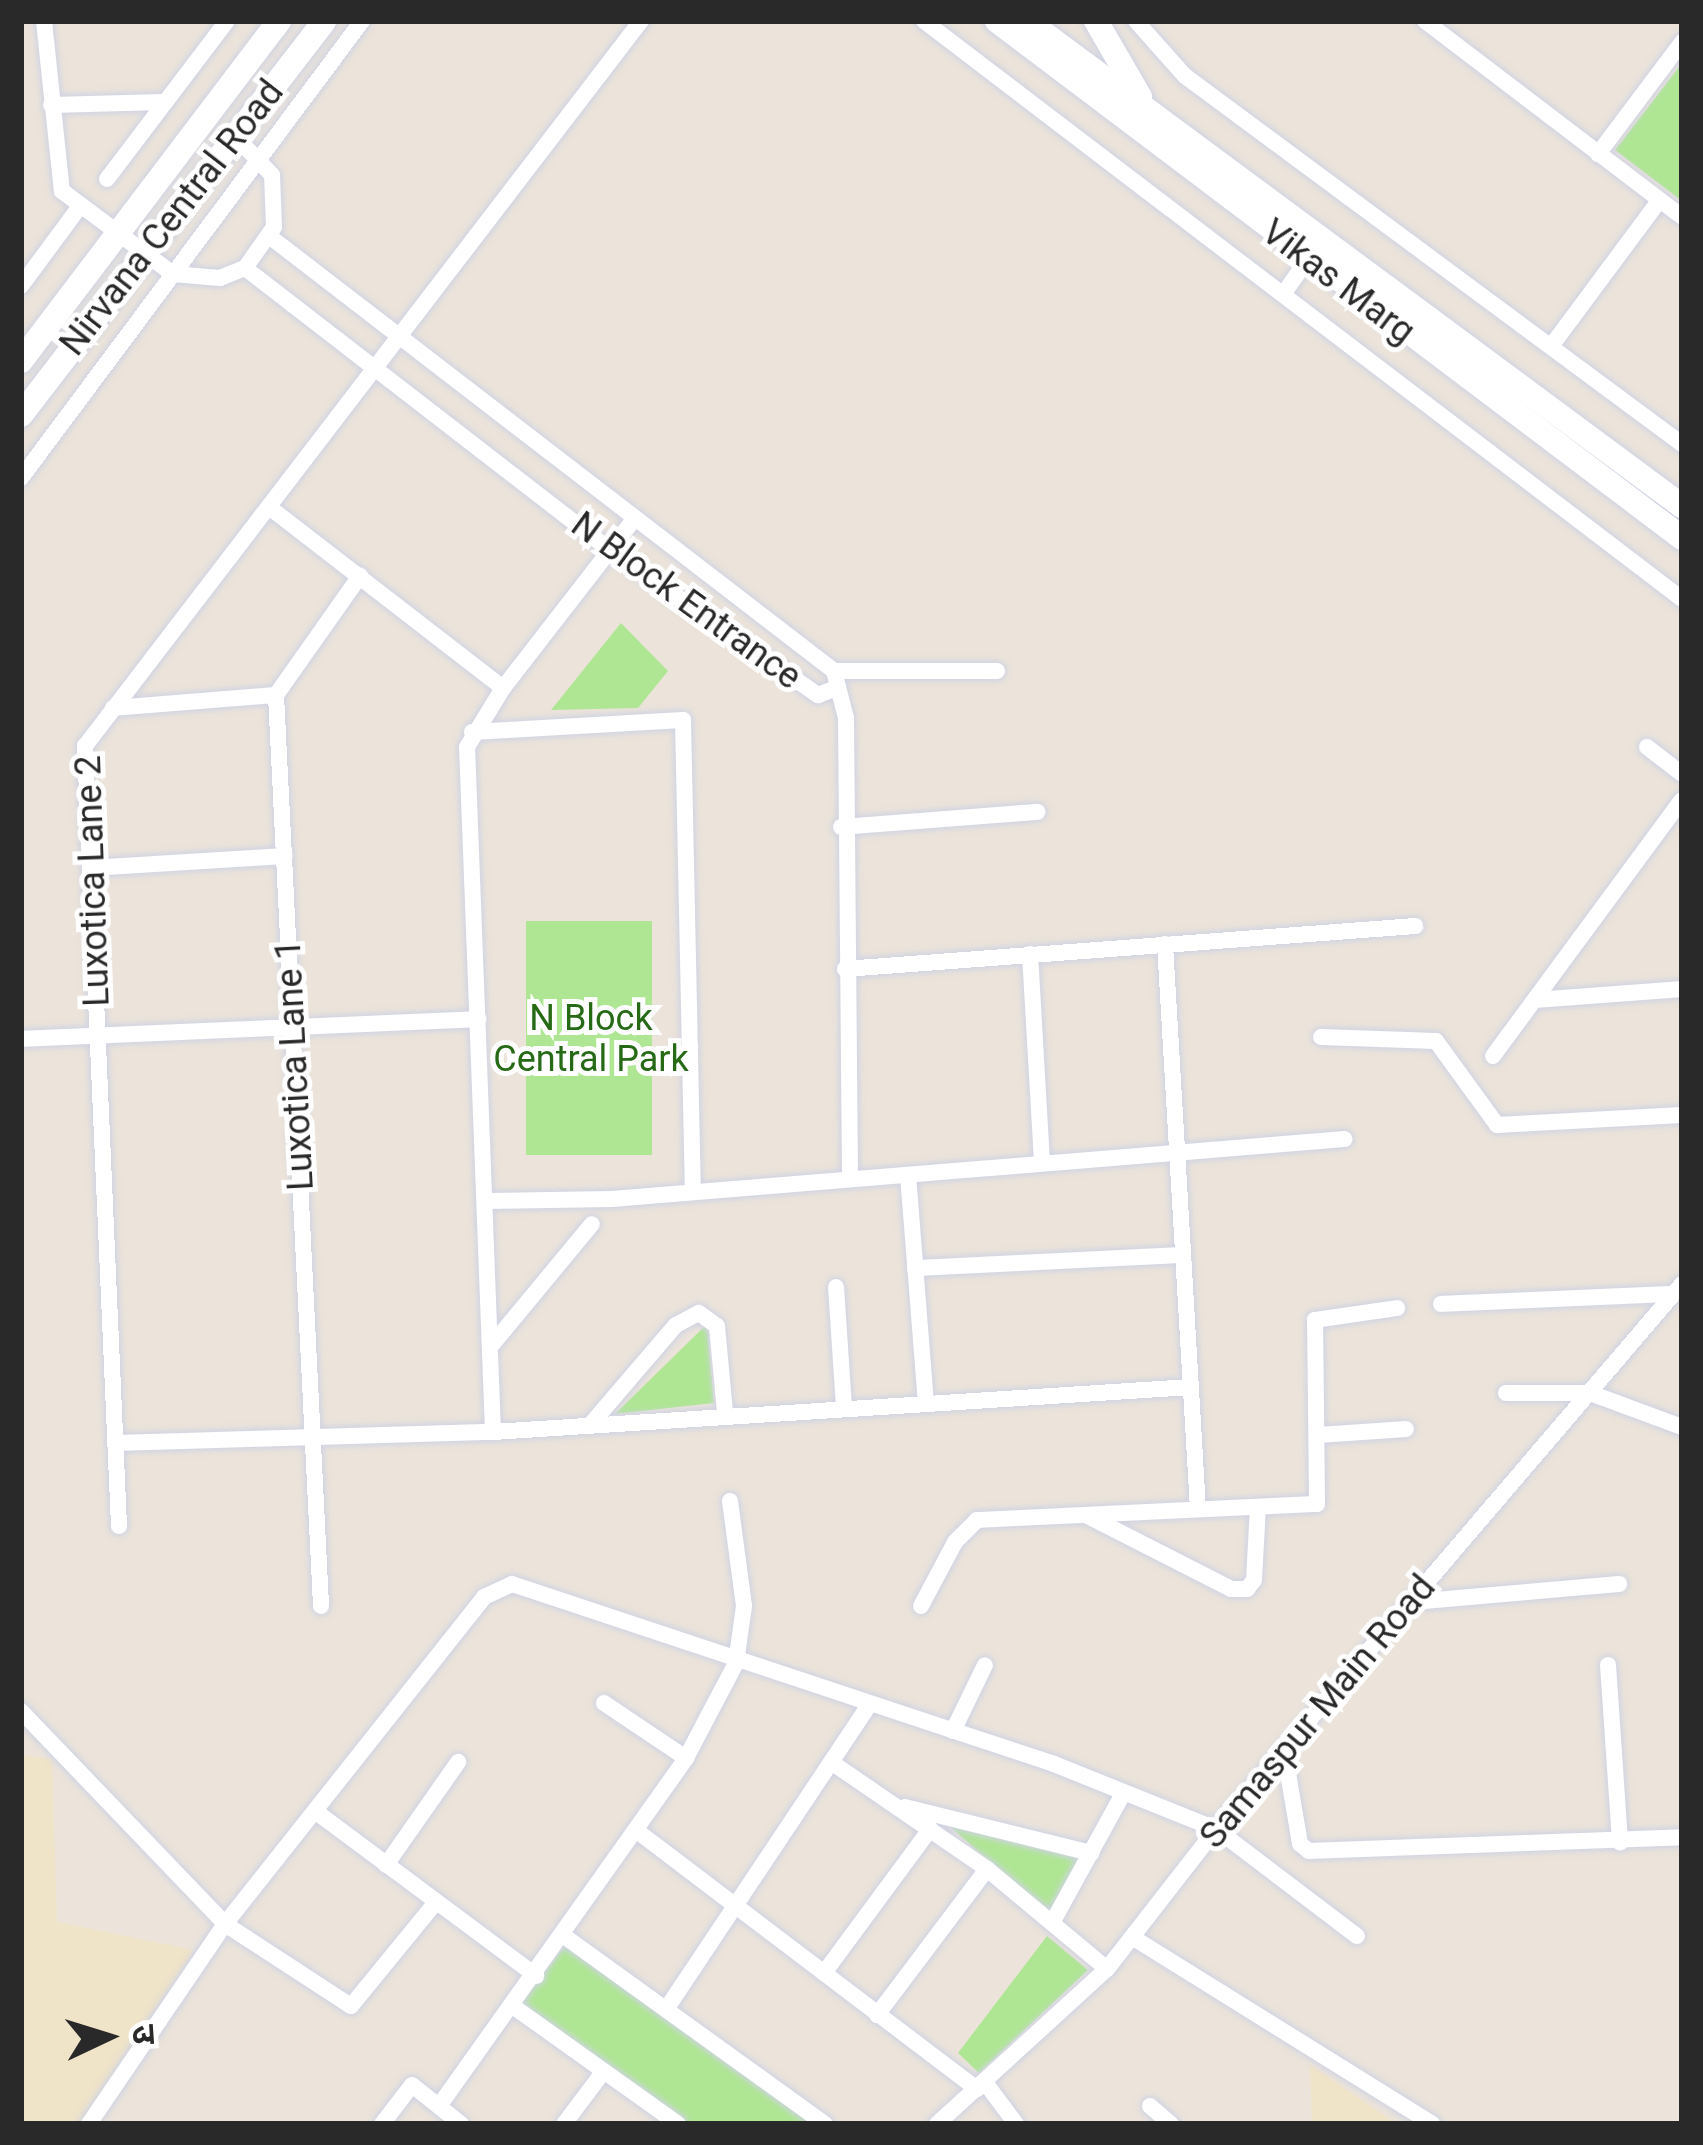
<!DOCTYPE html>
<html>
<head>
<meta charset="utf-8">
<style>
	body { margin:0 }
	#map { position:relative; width:1703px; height:2145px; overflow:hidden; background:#ece4da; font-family:Roboto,"Noto Sans Devanagari",sans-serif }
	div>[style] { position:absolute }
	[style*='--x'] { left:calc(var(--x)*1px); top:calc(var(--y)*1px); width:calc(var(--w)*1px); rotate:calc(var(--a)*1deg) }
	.education>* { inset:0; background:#efe3c8 }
	.green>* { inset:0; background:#afe693; transform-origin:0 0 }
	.roads { filter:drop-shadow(0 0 3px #cfd3e3) drop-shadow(0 0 3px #cfd3e3) }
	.street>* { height:16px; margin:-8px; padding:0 8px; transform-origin:8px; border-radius:8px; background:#fff }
	.secondary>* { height:24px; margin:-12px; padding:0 12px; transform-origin:12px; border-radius:12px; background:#fff }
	span { translate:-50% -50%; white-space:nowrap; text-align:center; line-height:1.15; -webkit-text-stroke:10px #fff; paint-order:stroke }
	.street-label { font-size:36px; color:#292929 }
	.park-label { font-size:36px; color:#276a16 }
	.frame { position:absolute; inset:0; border:24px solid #292929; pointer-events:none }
	.north { position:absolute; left:48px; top:1977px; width:120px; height:120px; -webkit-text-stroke:9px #fff; paint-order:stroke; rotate:86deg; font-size:33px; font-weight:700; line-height:48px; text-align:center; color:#292929 }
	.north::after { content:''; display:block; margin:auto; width:42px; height:54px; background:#292929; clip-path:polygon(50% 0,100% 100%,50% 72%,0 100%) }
</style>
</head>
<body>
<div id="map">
	<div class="education">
		<div style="clip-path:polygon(21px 1755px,52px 1759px,57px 1922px,194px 1950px,80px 2124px,21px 2124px)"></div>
		<div style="clip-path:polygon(1310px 2065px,1397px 2124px,1312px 2124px)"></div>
	</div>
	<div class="green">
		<div style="clip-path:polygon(1682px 63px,1682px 201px,1615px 150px)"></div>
		<div style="clip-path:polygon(621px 623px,668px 671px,638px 708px,551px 710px)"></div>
		<div style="left:652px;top:921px;width:234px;height:126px;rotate:90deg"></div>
		<div style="clip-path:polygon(707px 1324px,714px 1403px,615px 1414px)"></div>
		<div style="clip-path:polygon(945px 1822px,1083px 1856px,1052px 1918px)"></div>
		<div style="clip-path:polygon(1047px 1936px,1088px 1970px,979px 2073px,958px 2053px)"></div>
		<div style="clip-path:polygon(567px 1943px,821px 2124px,682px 2124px,519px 2005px)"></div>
	</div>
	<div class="roads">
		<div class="street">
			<div style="--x:44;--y:21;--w:171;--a:84"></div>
			<div style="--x:62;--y:191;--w:139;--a:36.8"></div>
			<div style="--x:173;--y:274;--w:47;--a:4.9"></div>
			<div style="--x:220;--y:278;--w:27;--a:-22"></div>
			<div style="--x:245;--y:268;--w:50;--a:-54.7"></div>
			<div style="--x:274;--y:227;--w:52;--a:-92.2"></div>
			<div style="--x:272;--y:175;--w:54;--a:-133.5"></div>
			<div style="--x:924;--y:21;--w:953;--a:37.33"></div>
			<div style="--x:1136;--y:21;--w:74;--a:48.3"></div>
			<div style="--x:1185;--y:76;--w:618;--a:36.52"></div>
			<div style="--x:1425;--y:21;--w:323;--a:37.3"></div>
			<div style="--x:51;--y:105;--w:112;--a:-1.5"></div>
			<div style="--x:1598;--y:154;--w:140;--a:-53.1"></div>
			<div style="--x:107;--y:179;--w:198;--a:-52.8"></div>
			<div style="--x:269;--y:236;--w:713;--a:37.59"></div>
			<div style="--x:834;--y:671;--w:49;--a:75.7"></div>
			<div style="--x:846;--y:718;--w:461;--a:89.5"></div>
			<div style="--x:245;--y:268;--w:461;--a:37.7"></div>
			<div style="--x:610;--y:550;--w:254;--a:34.9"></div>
			<div style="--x:818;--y:695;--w:17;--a:-21"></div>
			<div style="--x:21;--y:286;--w:96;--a:-53.5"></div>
			<div style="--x:1284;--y:293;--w:54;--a:-54.8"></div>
			<div style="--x:1552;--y:345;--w:179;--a:-53.4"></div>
			<div style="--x:21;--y:478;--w:570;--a:-53.27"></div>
			<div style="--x:269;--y:507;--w:296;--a:37.7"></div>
			<div style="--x:834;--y:671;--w:163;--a:0"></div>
			<div style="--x:276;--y:695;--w:912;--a:87.17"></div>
			<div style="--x:113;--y:708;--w:164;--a:-4.6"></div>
			<div style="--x:276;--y:695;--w:146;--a:-54.8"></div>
			<div style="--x:472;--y:732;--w:211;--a:-3.3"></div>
			<div style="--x:683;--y:720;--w:471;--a:88.8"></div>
			<div style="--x:1647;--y:747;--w:44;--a:37.6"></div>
			<div style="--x:841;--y:827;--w:197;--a:-4.4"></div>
			<div style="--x:90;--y:868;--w:195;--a:-3.5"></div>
			<div style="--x:1165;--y:944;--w:566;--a:86.66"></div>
			<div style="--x:1030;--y:954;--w:207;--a:86.7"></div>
			<div style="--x:845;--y:969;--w:572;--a:-4.31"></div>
			<div style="--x:1536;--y:1000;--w:146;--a:-4.3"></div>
			<div style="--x:1321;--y:1037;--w:115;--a:2"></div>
			<div style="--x:1436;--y:1041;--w:104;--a:54"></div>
			<div style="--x:1497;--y:1125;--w:185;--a:-3.1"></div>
			<div style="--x:21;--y:1039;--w:458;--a:-2.5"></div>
			<div style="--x:1493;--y:1056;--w:318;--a:-53.6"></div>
			<div style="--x:908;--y:1175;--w:228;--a:85.5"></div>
			<div style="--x:487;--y:1201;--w:125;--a:-0.9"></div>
			<div style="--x:612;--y:1199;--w:735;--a:-4.68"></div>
			<div style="--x:915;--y:1268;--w:268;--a:-2.8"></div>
			<div style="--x:836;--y:1287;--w:120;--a:86.2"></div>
			<div style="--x:1441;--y:1304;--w:232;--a:-2.5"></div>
			<div style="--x:491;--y:1346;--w:158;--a:-50.4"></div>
			<div style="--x:1506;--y:1393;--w:84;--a:0"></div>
			<div style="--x:1590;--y:1393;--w:98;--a:20.3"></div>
			<div style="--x:591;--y:1424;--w:130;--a:-49.4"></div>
			<div style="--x:676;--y:1325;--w:26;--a:-28"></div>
			<div style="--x:699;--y:1313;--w:22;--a:36"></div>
			<div style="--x:717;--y:1326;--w:87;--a:84.7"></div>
			<div style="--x:493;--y:1432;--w:685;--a:-92.17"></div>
			<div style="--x:467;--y:747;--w:69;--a:-58.6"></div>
			<div style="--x:503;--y:688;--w:215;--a:-52.2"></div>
			<div style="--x:1319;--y:1435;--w:87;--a:-3.9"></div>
			<div style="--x:115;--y:1443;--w:378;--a:-1.7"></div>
			<div style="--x:493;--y:1432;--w:699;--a:-3.69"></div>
			<div style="--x:1086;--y:1515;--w:163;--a:27"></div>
			<div style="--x:1231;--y:1589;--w:16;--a:0"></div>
			<div style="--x:1247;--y:1589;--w:11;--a:-52"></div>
			<div style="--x:1254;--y:1580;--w:73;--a:-86.9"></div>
			<div style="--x:119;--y:1526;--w:781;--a:-92.5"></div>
			<div style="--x:85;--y:746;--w:914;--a:-52.52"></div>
			<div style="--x:1412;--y:1602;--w:208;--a:-5"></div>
			<div style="--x:921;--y:1606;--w:72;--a:-62"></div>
			<div style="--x:955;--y:1542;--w:31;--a:-45"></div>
			<div style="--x:977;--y:1520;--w:340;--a:-2.7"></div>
			<div style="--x:1317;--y:1504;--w:184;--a:-90.6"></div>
			<div style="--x:1315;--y:1320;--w:83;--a:-8.3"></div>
			<div style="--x:1608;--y:1665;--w:178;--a:86.1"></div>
			<div style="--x:604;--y:1703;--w:99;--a:33.9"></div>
			<div style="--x:21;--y:1711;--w:295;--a:46.2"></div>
			<div style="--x:225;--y:1924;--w:150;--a:33.1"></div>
			<div style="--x:351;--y:2006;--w:134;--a:-50.7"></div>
			<div style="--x:953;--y:1731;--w:73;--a:-64.1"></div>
			<div style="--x:1284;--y:1750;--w:95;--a:80.3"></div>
			<div style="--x:1300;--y:1844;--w:11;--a:38"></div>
			<div style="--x:1309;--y:1851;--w:373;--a:-2.1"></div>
			<div style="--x:831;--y:1762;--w:189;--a:34.4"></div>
			<div style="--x:987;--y:1869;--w:156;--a:39.8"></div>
			<div style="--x:905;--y:1807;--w:192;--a:13.9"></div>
			<div style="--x:319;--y:1814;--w:271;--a:36.7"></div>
			<div style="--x:637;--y:1831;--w:427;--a:37.2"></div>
			<div style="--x:386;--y:1865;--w:126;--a:-55"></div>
			<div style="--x:1052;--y:1923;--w:149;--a:-61.2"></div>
			<div style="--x:564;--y:1936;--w:322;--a:35.8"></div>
			<div style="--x:1132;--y:1937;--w:354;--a:31.9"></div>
			<div style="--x:824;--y:1973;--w:179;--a:-53.6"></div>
			<div style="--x:514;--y:2007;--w:201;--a:35.5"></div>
			<div style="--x:667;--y:2008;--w:366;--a:-56.3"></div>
			<div style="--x:877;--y:2015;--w:183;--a:-53"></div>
			<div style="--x:984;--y:2081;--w:54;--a:53.3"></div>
			<div style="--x:439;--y:2106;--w:427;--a:-54.6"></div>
			<div style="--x:686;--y:1758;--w:107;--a:-62.2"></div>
			<div style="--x:736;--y:1663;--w:58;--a:-82"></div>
			<div style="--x:744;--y:1606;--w:106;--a:-97.6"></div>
			<div style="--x:1150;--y:2106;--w:28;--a:41"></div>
			<div style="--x:89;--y:2124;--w:242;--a:-55.8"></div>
			<div style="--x:225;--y:1924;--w:417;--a:-51.6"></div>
			<div style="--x:484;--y:1597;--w:31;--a:-25"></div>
			<div style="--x:512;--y:1584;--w:571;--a:18.37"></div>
			<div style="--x:1054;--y:1764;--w:175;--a:21.9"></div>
			<div style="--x:1216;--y:1829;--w:177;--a:37.2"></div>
			<div style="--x:382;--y:2124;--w:49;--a:-52.4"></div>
			<div style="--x:412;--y:2085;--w:63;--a:38.5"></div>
			<div style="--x:564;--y:2124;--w:66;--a:-53"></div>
			<div style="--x:937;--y:2124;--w:230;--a:-42.4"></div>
			<div style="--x:1107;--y:1969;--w:177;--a:-52.1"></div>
			<div style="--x:1216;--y:1829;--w:717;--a:-49.47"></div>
		</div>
		<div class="secondary">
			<div style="--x:997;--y:21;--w:858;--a:37.04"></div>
			<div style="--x:1027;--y:21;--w:815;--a:36.52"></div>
			<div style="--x:1096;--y:21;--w:88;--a:59.9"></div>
			<div style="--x:21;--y:361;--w:427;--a:-52.8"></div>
			<div style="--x:21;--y:415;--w:497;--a:-52.4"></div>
		</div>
	</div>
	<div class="street-label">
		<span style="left:172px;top:218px;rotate:-52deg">Nirvana Central Road</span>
		<span style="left:1338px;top:282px;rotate:37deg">Vikas Marg</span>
		<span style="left:686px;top:601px;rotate:36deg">N Block Entrance</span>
		<span style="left:93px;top:881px;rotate:-92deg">Luxotica Lane 2</span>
		<span style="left:295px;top:1065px;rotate:-93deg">Luxotica Lane 1</span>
		<span style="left:1318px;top:1712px;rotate:-50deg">Samaspur Main Road</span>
	</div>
	<div class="park-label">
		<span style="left:591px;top:1039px">N Block<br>Central Park</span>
	</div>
	<div class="frame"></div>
	<div class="north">उ</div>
</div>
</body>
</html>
